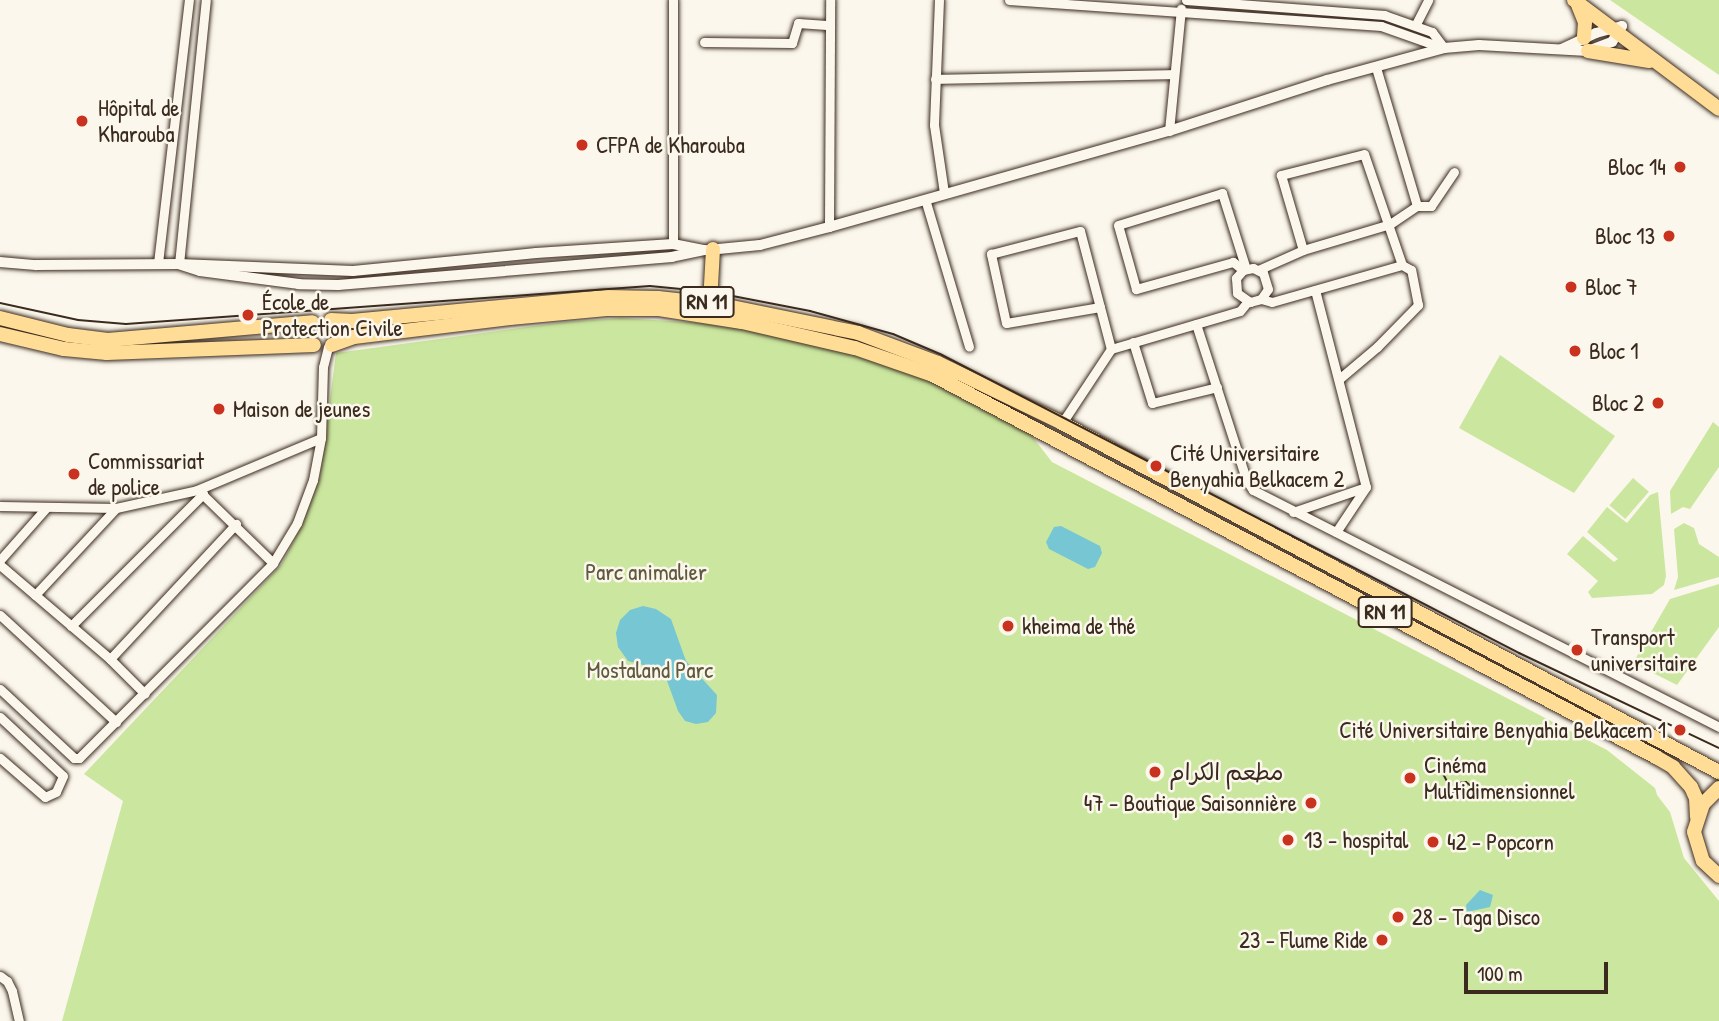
<!DOCTYPE html>
<html>
<head>
<meta charset="utf-8">
<style>
	body { margin:0 }
	#map { position:relative; width:1719px; height:1021px; overflow:hidden; background:#fbf7ec; font-family:"Patrick Hand","Playpen Sans Arabic",sans-serif }
	div>[style] { position:absolute }
	[style*='--x'] { left:calc(var(--x)*1px); top:calc(var(--y)*1px); width:calc(var(--w)*1px); rotate:calc(var(--a)*1deg) }
	.green>* { inset:0; background:#cbe79f; transform-origin:0 0 }
	.water>* { inset:0; background:#77c6d4 }
	.roads { filter:drop-shadow(0 0 2px #3b2a1e) drop-shadow(0 0 2px #3b2a1e) }
	.minor>* { height:9px; margin:-4.5px; padding:0 4.5px; transform-origin:4.5px; border-radius:4.5px; background:#fbf7ec }
	.tertiary>* { height:10px; margin:-5px; padding:0 5px; transform-origin:5px; border-radius:5px; background:#fbf7ec }
	.primary>* { height:14px; margin:-7px; padding:0 7px; transform-origin:7px; border-radius:7px; background:#ffdd96 }
	.trunk>* { height:14px; margin:-7px; padding:0 7px; transform-origin:7px; border-radius:7px; background:#ffdd96 }
	.tram>* { height:2px; margin:-1px; padding:0 1px; transform-origin:1px; border-radius:1px; background:#3b2a1e }
	.dots>* { width:19px; height:19px; translate:-50% -50%; box-sizing:border-box; border:4px solid #fbf7ec; border-radius:50% }
	span { translate:-50% -50%; white-space:nowrap; text-align:center; line-height:1.15; -webkit-text-stroke:5px #fbf7ec; paint-order:stroke }
	.shield-label span { padding:2px 5px; background:#fbf7ec; border:2px solid; border-radius:5px; -webkit-text-stroke-width:0 }
	.shield-label { font-size:21px; color:#3b2a1e; font-weight:700 }
	.poi-label { font-size:23px; color:#3b2a1e }
	.left { translate:0 -50%; text-align:left }
	.right { translate:-100% -50%; text-align:right }
	.park-label { font-size:23px; color:#5f593e }
	.scale { position:absolute; left:1464px; top:962px; width:144px; height:32px; box-sizing:border-box; border:4px solid #3b2a1e; border-top:0; padding-left:9px; font-size:21px; line-height:24px; white-space:nowrap; color:#3b2a1e; -webkit-text-stroke:5px #fbf7ec; paint-order:stroke }
</style>
</head>
<body>
<div id="map">
	<div class="green">
		<div style="clip-path:polygon(1610px 0,1719px 0,1719px 75px)"></div>
		<div style="clip-path:polygon(621px 318px,703px 323px,781px 336px,870px 357px,931px 380px,1028px 431px,1052px 462px,1607px 750px,1655px 788px,1657px 795px,1670px 812px,1684px 858px,1719px 901px,1719px 1021px,62px 1021px,123px 801px,84px 774px,281px 565px,303px 523px,320px 476px,336px 353px,564px 322px)"></div>
		<div style="clip-path:polygon(1500px 355px,1615px 436px,1574px 493px,1459px 428px)"></div>
		<div style="clip-path:polygon(1713px 422px,1719px 427px,1719px 467px,1690px 509px,1683px 507px,1671px 514px,1670px 491px)"></div>
		<div style="left:1633px;top:478px;width:21px;height:36px;rotate:41deg"></div>
		<div style="clip-path:polygon(1658px 492px,1666px 576px,1664px 585px,1652px 594px,1592px 598px,1588px 592px,1598px 581px,1567px 554px,1583px 536px,1614px 562px,1618px 559px,1587px 532px,1607px 507px,1627px 523px,1650px 495px)"></div>
		<div style="clip-path:polygon(1684px 523px,1694px 528px,1699px 544px,1719px 557px,1719px 577px,1674px 590px,1678px 577px,1674px 529px)"></div>
		<div style="clip-path:polygon(1719px 584px,1719px 627px,1677px 685px,1633px 663px,1670px 599px)"></div>
	</div>
	<div class="water">
		<div style="clip-path:polygon(1061px 526px,1100px 546px,1102px 553px,1095px 567px,1088px 569px,1049px 549px,1046px 542px,1054px 527px)"></div>
		<div style="clip-path:polygon(643px 606px,656px 609px,671px 619px,686px 661px,717px 695px,716px 713px,708px 722px,696px 724px,685px 721px,678px 711px,666px 678px,651px 667px,628px 661px,618px 647px,616px 633px,620px 620px,630px 610px)"></div>
		<div style="clip-path:polygon(1480px 890px,1493px 895px,1490px 907px,1467px 912px,1466px 905px)"></div>
	</div>
	<div class="roads">
		<div class="minor">
			<div style="--x:939;--y:0;--w:125;--a:92.3"></div>
			<div style="--x:934;--y:125;--w:69;--a:81.6"></div>
			<div style="--x:1009;--y:0;--w:373;--a:4"></div>
			<div style="--x:1381;--y:26;--w:66;--a:19.5"></div>
			<div style="--x:1186;--y:0;--w:199;--a:4.3"></div>
			<div style="--x:1384;--y:15;--w:51;--a:19.5"></div>
			<div style="--x:1432;--y:32;--w:20;--a:53"></div>
			<div style="--x:1416;--y:24;--w:27;--a:-63"></div>
			<div style="--x:704;--y:42;--w:88;--a:0.7"></div>
			<div style="--x:792;--y:43;--w:21;--a:-73"></div>
			<div style="--x:798;--y:23;--w:32;--a:4"></div>
			<div style="--x:935;--y:79;--w:239;--a:-1.2"></div>
			<div style="--x:1169;--y:131;--w:123;--a:-84.4"></div>
			<div style="--x:925;--y:199;--w:154;--a:73.4"></div>
			<div style="--x:1417;--y:206;--w:14;--a:0"></div>
			<div style="--x:1431;--y:206;--w:41;--a:-55.9"></div>
			<div style="--x:829;--y:227;--w:227;--a:-89.7"></div>
			<div style="--x:673;--y:244;--w:244;--a:-90"></div>
			<div style="--x:158;--y:263;--w:265;--a:-83.3"></div>
			<div style="--x:179;--y:264;--w:265;--a:-84.2"></div>
			<div style="--x:1243;--y:270;--w:11;--a:131"></div>
			<div style="--x:1236;--y:278;--w:15;--a:86"></div>
			<div style="--x:1237;--y:293;--w:16;--a:35"></div>
			<div style="--x:1250;--y:302;--w:11;--a:-15"></div>
			<div style="--x:1261;--y:299;--w:12;--a:-55"></div>
			<div style="--x:1268;--y:289;--w:17;--a:-107"></div>
			<div style="--x:1263;--y:273;--w:11;--a:-153"></div>
			<div style="--x:1253;--y:268;--w:10;--a:169"></div>
			<div style="--x:1243;--y:270;--w:13;--a:-141"></div>
			<div style="--x:1233;--y:262;--w:101;--a:164.4"></div>
			<div style="--x:1136;--y:289;--w:66;--a:-105.7"></div>
			<div style="--x:1118;--y:225;--w:109;--a:-17.1"></div>
			<div style="--x:1222;--y:193;--w:80;--a:72.5"></div>
			<div style="--x:1258;--y:270;--w:49;--a:-24"></div>
			<div style="--x:1303;--y:250;--w:91;--a:-16.6"></div>
			<div style="--x:1390;--y:224;--w:32;--a:-34"></div>
			<div style="--x:1417;--y:206;--w:144;--a:-106.5"></div>
			<div style="--x:1315;--y:290;--w:203;--a:75.5"></div>
			<div style="--x:1366;--y:487;--w:54;--a:123.7"></div>
			<div style="--x:1261;--y:299;--w:11;--a:15"></div>
			<div style="--x:1272;--y:302;--w:135;--a:-15.9"></div>
			<div style="--x:1402;--y:265;--w:117;--a:-108.9"></div>
			<div style="--x:1364;--y:154;--w:86;--a:165.8"></div>
			<div style="--x:1281;--y:175;--w:78;--a:73.7"></div>
			<div style="--x:1100;--y:307;--w:95;--a:170.3"></div>
			<div style="--x:1006;--y:323;--w:71;--a:-102.3"></div>
			<div style="--x:991;--y:254;--w:92;--a:-14.5"></div>
			<div style="--x:1080;--y:231;--w:122;--a:75.3"></div>
			<div style="--x:1196;--y:324;--w:163;--a:72.1"></div>
			<div style="--x:1246;--y:479;--w:13;--a:58"></div>
			<div style="--x:1253;--y:490;--w:523;--a:26.96"></div>
			<div style="--x:1133;--y:342;--w:64;--a:72.7"></div>
			<div style="--x:1152;--y:403;--w:67;--a:-13.8"></div>
			<div style="--x:1339;--y:379;--w:50;--a:-40.1"></div>
			<div style="--x:1377;--y:347;--w:59;--a:-45.7"></div>
			<div style="--x:1418;--y:305;--w:36;--a:-101"></div>
			<div style="--x:1411;--y:270;--w:10;--a:-151"></div>
			<div style="--x:1062;--y:423;--w:89;--a:-56.5"></div>
			<div style="--x:1111;--y:349;--w:134;--a:-16.4"></div>
			<div style="--x:1240;--y:311;--w:13;--a:-51"></div>
			<div style="--x:199;--y:491;--w:103;--a:44.2"></div>
			<div style="--x:0;--y:506;--w:116;--a:1"></div>
			<div style="--x:116;--y:508;--w:83;--a:-12.5"></div>
			<div style="--x:197;--y:490;--w:134;--a:-22.8"></div>
			<div style="--x:1293;--y:512;--w:77;--a:-18.9"></div>
			<div style="--x:0;--y:560;--w:69;--a:-48.5"></div>
			<div style="--x:0;--y:565;--w:145;--a:40.5"></div>
			<div style="--x:110;--y:659;--w:49;--a:45"></div>
			<div style="--x:35;--y:595;--w:119;--a:-47"></div>
			<div style="--x:0;--y:615;--w:158;--a:42.7"></div>
			<div style="--x:71;--y:626;--w:187;--a:-45"></div>
			<div style="--x:110;--y:659;--w:185;--a:-47"></div>
			<div style="--x:0;--y:689;--w:101;--a:43"></div>
			<div style="--x:74;--y:758;--w:5;--a:0"></div>
			<div style="--x:79;--y:758;--w:275;--a:-45.1"></div>
			<div style="--x:273;--y:563;--w:47;--a:-59"></div>
			<div style="--x:297;--y:523;--w:46;--a:-69.6"></div>
			<div style="--x:313;--y:480;--w:43;--a:-79.2"></div>
			<div style="--x:321;--y:438;--w:71;--a:-88.4"></div>
			<div style="--x:323;--y:367;--w:21;--a:-76"></div>
			<div style="--x:0;--y:717;--w:86;--a:43.1"></div>
			<div style="--x:63;--y:776;--w:17;--a:114"></div>
			<div style="--x:56;--y:792;--w:12;--a:156"></div>
			<div style="--x:45;--y:797;--w:60;--a:-139.1"></div>
			<div style="--x:0;--y:976;--w:9;--a:36"></div>
			<div style="--x:7;--y:981;--w:11;--a:63"></div>
			<div style="--x:12;--y:991;--w:31;--a:77"></div>
		</div>
		<div class="tertiary">
			<div style="--x:673;--y:244;--w:32;--a:11"></div>
			<div style="--x:704;--y:250;--w:33;--a:168"></div>
			<div style="--x:672;--y:257;--w:335;--a:175.2"></div>
			<div style="--x:338;--y:285;--w:39;--a:-179"></div>
			<div style="--x:299;--y:284;--w:100;--a:-172.5"></div>
			<div style="--x:200;--y:271;--w:22;--a:-162"></div>
			<div style="--x:179;--y:264;--w:174;--a:2.3"></div>
			<div style="--x:353;--y:271;--w:184;--a:-5.6"></div>
			<div style="--x:536;--y:253;--w:137;--a:-3.8"></div>
			<div style="--x:708;--y:250;--w:52;--a:-5.5"></div>
			<div style="--x:760;--y:245;--w:71;--a:-14.6"></div>
			<div style="--x:829;--y:227;--w:353;--a:-15.8"></div>
			<div style="--x:1169;--y:131;--w:166;--a:-17.9"></div>
			<div style="--x:1327;--y:80;--w:121;--a:-15.3"></div>
			<div style="--x:1444;--y:48;--w:35;--a:-5"></div>
			<div style="--x:1479;--y:45;--w:109;--a:3.2"></div>
			<div style="--x:1588;--y:51;--w:26;--a:-21"></div>
			<div style="--x:1612;--y:42;--w:19;--a:-58"></div>
			<div style="--x:1622;--y:26;--w:27;--a:165"></div>
			<div style="--x:1596;--y:33;--w:38;--a:155"></div>
			<div style="--x:0;--y:262;--w:36;--a:5"></div>
			<div style="--x:36;--y:265;--w:143;--a:-0.4"></div>
		</div>
		<div class="primary">
			<div style="--x:1574;--y:0;--w:181;--a:36.9"></div>
			<div style="--x:1578;--y:5;--w:18;--a:68"></div>
			<div style="--x:1585;--y:22;--w:16;--a:94"></div>
			<div style="--x:1588;--y:51;--w:62;--a:9.3"></div>
		</div>
		<div class="trunk">
			<div style="--x:710;--y:303;--w:54;--a:-86.8"></div>
			<div style="--x:0;--y:318;--w:70;--a:14"></div>
			<div style="--x:68;--y:335;--w:40;--a:7.1"></div>
			<div style="--x:108;--y:340;--w:205;--a:-5"></div>
			<div style="--x:331;--y:320;--w:21;--a:3"></div>
			<div style="--x:352;--y:321;--w:255;--a:-5.4"></div>
			<div style="--x:606;--y:297;--w:52;--a:1.1"></div>
			<div style="--x:658;--y:298;--w:64;--a:6.2"></div>
			<div style="--x:722;--y:305;--w:139;--a:11.6"></div>
			<div style="--x:858;--y:333;--w:85;--a:20.6"></div>
			<div style="--x:938;--y:363;--w:138;--a:25.8"></div>
			<div style="--x:1062;--y:423;--w:744;--a:27.98"></div>
			<div style="--x:0;--y:334;--w:66;--a:13.2"></div>
			<div style="--x:64;--y:349;--w:43;--a:5.3"></div>
			<div style="--x:107;--y:353;--w:207;--a:-2.2"></div>
			<div style="--x:332;--y:345;--w:23;--a:-20"></div>
			<div style="--x:354;--y:337;--w:157;--a:-6.9"></div>
			<div style="--x:510;--y:318;--w:97;--a:-5.3"></div>
			<div style="--x:607;--y:309;--w:52;--a:0"></div>
			<div style="--x:659;--y:309;--w:84;--a:8.9"></div>
			<div style="--x:742;--y:322;--w:116;--a:13"></div>
			<div style="--x:855;--y:348;--w:83;--a:19.1"></div>
			<div style="--x:933;--y:375;--w:818;--a:27.85"></div>
			<div style="--x:1656;--y:757;--w:20;--a:30"></div>
			<div style="--x:1673;--y:767;--w:27;--a:48"></div>
			<div style="--x:1691;--y:787;--w:12;--a:66"></div>
			<div style="--x:1696;--y:798;--w:19;--a:87"></div>
			<div style="--x:1719;--y:788;--w:23;--a:135"></div>
			<div style="--x:1703;--y:804;--w:29;--a:108"></div>
			<div style="--x:1694;--y:832;--w:30;--a:73"></div>
			<div style="--x:1703;--y:861;--w:22;--a:43"></div>
		</div>
	</div>
	<div class="tram">
		<div style="--x:0;--y:303;--w:80;--a:12.3"></div>
		<div style="--x:78;--y:320;--w:48;--a:4.8"></div>
		<div style="--x:126;--y:324;--w:525;--a:-4.15"></div>
		<div style="--x:650;--y:286;--w:62;--a:5.5"></div>
		<div style="--x:712;--y:292;--w:100;--a:11"></div>
		<div style="--x:810;--y:311;--w:86;--a:15.5"></div>
		<div style="--x:893;--y:334;--w:51;--a:23.1"></div>
		<div style="--x:940;--y:354;--w:652;--a:27.31"></div>
		<div style="--x:1519;--y:653;--w:221;--a:25.4"></div>
		<div style="--x:1441;--y:770;--w:30;--a:62"></div>
		<div style="--x:1455;--y:796;--w:4;--a:45"></div>
		<div style="--x:1458;--y:799;--w:10;--a:0"></div>
		<div style="--x:1468;--y:799;--w:8;--a:-50"></div>
		<div style="--x:1473;--y:793;--w:7;--a:-106"></div>
		<div style="--x:1471;--y:786;--w:6;--a:-141"></div>
		<div style="--x:1466;--y:782;--w:8;--a:173"></div>
		<div style="--x:1458;--y:783;--w:7;--a:124"></div>
		<div style="--x:1454;--y:789;--w:7;--a:82"></div>
	</div>
	<div class="dots">
		<div style="left:82px;top:121px;background:#c8321e"></div>
		<div style="left:582px;top:145px;background:#c8321e"></div>
		<div style="left:1680px;top:167px;background:#c8321e"></div>
		<div style="left:1669px;top:236px;background:#c8321e"></div>
		<div style="left:1571px;top:287px;background:#c8321e"></div>
		<div style="left:248px;top:315px;background:#c8321e"></div>
		<div style="left:1575px;top:351px;background:#c8321e"></div>
		<div style="left:1658px;top:403px;background:#c8321e"></div>
		<div style="left:219px;top:409px;background:#c8321e"></div>
		<div style="left:1156px;top:466px;background:#c8321e"></div>
		<div style="left:74px;top:474px;background:#c8321e"></div>
		<div style="left:1008px;top:626px;background:#c8321e"></div>
		<div style="left:1577px;top:650px;background:#c8321e"></div>
		<div style="left:1680px;top:730px;background:#c8321e"></div>
		<div style="left:1155px;top:772px;background:#c8321e"></div>
		<div style="left:1410px;top:778px;background:#c8321e"></div>
		<div style="left:1311px;top:803px;background:#c8321e"></div>
		<div style="left:1288px;top:840px;background:#c8321e"></div>
		<div style="left:1433px;top:842px;background:#c8321e"></div>
		<div style="left:1398px;top:917px;background:#c8321e"></div>
		<div style="left:1382px;top:940px;background:#c8321e"></div>
	</div>
	<div class="shield-label">
		<span style="left:707px;top:302px">RN 11</span>
		<span style="left:1385px;top:612px">RN 11</span>
	</div>
	<div class="poi-label">
		<span class="left" style="left:98px;top:121px">Hôpital de<br>Kharouba</span>
		<span class="left" style="left:596px;top:145px">CFPA de Kharouba</span>
		<span class="right" style="left:1666px;top:167px">Bloc 14</span>
		<span class="right" style="left:1655px;top:236px">Bloc 13</span>
		<span class="left" style="left:1585px;top:287px">Bloc 7</span>
		<span class="left" style="left:262px;top:315px">École de<br>Protection Civile</span>
		<span class="left" style="left:1589px;top:351px">Bloc 1</span>
		<span class="right" style="left:1644px;top:403px">Bloc 2</span>
		<span class="left" style="left:233px;top:409px">Maison de jeunes</span>
		<span class="left" style="left:1170px;top:466px">Cité Universitaire<br>Benyahia Belkacem 2</span>
		<span class="left" style="left:88px;top:474px">Commissariat<br>de police</span>
		<span class="left" style="left:1022px;top:626px">kheima de thé</span>
		<span class="left" style="left:1591px;top:650px">Transport<br>universitaire</span>
		<span class="right" style="left:1666px;top:730px">Cité Universitaire Benyahia Belkacem 1</span>
		<span class="left" style="left:1424px;top:778px">Cinéma<br>Multidimensionnel</span>
		<span class="left" style="left:1169px;top:772px">مطعم الكرام</span>
		<span class="right" style="left:1297px;top:803px">47 - Boutique Saisonnière</span>
		<span class="left" style="left:1304px;top:840px">13 - hospital</span>
		<span class="left" style="left:1447px;top:842px">42 - Popcorn</span>
		<span class="left" style="left:1412px;top:917px">28 - Taga Disco</span>
		<span class="right" style="left:1368px;top:940px">23 - Flume Ride</span>
	</div>
	<div class="park-label">
		<span style="left:646px;top:572px">Parc animalier</span>
		<span style="left:650px;top:670px">Mostaland Parc</span>
	</div>
	<div class="scale">100 m</div>
</div>
</body>
</html>
